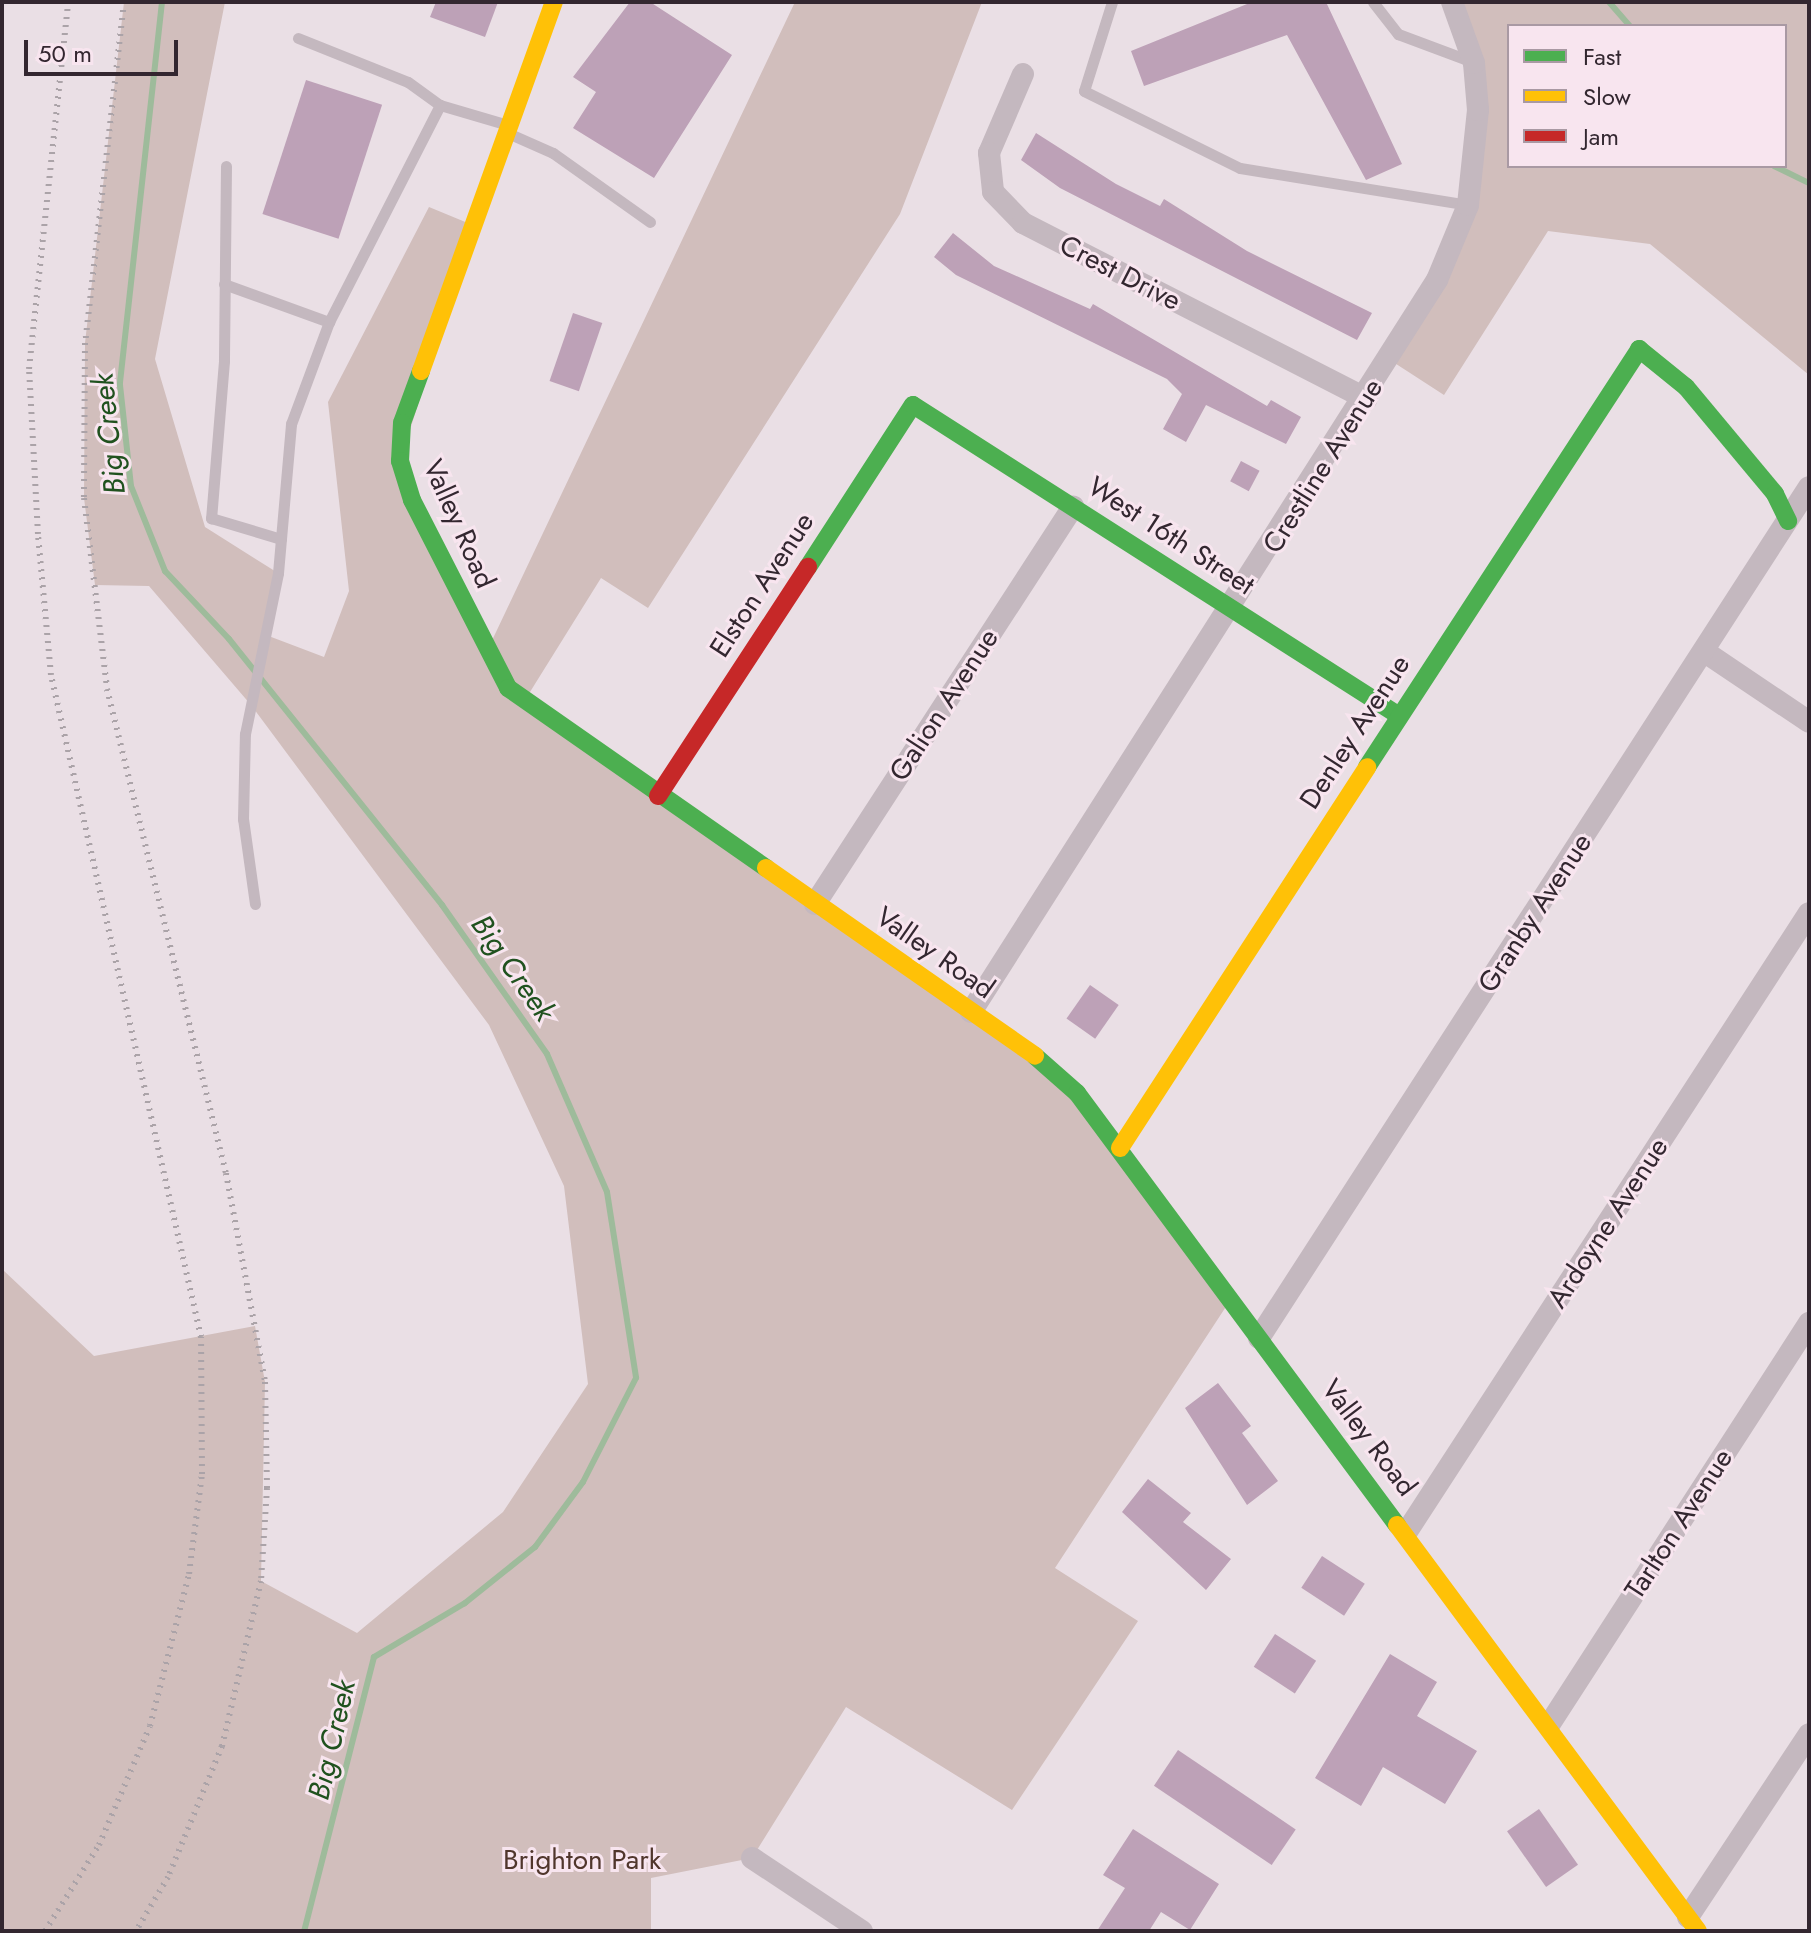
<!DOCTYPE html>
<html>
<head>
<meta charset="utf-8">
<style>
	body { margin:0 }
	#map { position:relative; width:1811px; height:1933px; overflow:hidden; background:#eadfe5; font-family:Jost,sans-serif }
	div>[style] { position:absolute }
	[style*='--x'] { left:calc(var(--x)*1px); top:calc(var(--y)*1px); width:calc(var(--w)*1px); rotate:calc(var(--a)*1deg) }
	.green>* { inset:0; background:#d1bebc }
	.stream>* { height:6px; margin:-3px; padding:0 3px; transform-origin:3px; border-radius:3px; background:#9ebb9b }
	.building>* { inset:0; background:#bda1b7; transform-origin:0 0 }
	.lane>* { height:11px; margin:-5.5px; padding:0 5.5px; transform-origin:5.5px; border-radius:5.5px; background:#c4b8bf }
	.street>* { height:22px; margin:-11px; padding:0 11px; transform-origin:11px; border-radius:11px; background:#c4b8bf }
	.fast>* { height:18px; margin:-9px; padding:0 9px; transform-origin:9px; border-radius:9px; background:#4caf50 }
	.slow>* { height:18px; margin:-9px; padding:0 9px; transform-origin:9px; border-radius:9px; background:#ffc107 }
	.jam>* { height:18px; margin:-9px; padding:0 9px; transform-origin:9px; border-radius:9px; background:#c62828 }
	.rail>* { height:6px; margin-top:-3px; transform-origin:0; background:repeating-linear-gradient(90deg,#aba3a8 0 2px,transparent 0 8px) }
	span { translate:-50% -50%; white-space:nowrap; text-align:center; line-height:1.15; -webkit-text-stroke:6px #f8e5ef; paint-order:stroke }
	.street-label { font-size:28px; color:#332730 }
	.park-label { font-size:28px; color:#50362c }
	.water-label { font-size:30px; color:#20521f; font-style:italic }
	.frame { position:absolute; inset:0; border:4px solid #332730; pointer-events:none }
	.legend { position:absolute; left:1507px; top:24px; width:280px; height:144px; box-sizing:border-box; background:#f8e5ef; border:2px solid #a999a3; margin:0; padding:10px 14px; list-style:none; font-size:24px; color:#332730 }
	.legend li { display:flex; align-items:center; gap:16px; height:40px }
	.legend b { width:40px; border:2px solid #a999a3 }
	.scale { position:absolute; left:24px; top:40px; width:154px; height:36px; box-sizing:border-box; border:4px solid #332730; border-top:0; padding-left:10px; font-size:24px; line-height:28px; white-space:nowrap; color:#332730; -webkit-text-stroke:6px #f8e5ef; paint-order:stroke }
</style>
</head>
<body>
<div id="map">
	<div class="green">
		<div style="clip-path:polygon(124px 2px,225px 2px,155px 359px,205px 527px,278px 573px,266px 635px,324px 657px,349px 591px,328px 402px,429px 207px,475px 226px,400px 461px,487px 651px,795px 2px,982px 2px,900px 214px,648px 608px,601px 578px,525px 700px,1046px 1063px,1231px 1299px,1055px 1568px,1138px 1621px,1012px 1810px,846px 1707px,752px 1858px,651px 1878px,651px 1931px,2px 1931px,2px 1269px,94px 1356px,255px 1326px,265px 1382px,261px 1581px,357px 1633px,503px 1512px,588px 1384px,564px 1186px,489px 1025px,251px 705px,149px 586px,95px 585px,84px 498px,85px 343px)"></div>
		<div style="clip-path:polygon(evenodd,1452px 2px,1809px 2px,1809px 375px,1650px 244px,1548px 231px,1444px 395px,1390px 360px,1468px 204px,1478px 110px,1452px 2px,1509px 26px,1785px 26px,1785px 166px,1509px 166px,1509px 26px)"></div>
	</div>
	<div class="stream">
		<div style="--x:162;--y:2;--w:385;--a:96.3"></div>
		<div style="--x:120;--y:385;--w:102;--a:83.8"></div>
		<div style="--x:131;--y:486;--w:92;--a:68.2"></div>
		<div style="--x:165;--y:571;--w:93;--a:46.7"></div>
		<div style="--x:229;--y:639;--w:341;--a:51.3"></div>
		<div style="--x:442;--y:905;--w:182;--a:54.8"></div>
		<div style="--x:547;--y:1054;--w:150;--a:66.5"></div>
		<div style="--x:607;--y:1192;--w:188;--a:81.1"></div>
		<div style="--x:636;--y:1378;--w:117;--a:117"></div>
		<div style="--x:583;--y:1482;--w:81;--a:126.4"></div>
		<div style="--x:535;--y:1547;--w:90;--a:141.3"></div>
		<div style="--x:465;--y:1603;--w:106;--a:149.3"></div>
		<div style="--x:374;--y:1657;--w:283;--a:104.3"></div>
		<div style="--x:1609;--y:2;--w:32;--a:49"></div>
		<div style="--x:1774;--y:166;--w:39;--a:26"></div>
	</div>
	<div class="building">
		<div style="clip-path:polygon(436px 2px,498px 2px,485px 37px,430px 17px)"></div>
		<div style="clip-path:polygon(630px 2px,650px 2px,732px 55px,654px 178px,573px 128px,596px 92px,573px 77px)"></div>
		<div style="clip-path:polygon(1252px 2px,1326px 2px,1402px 164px,1366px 180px,1287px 35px,1144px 86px,1131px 51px)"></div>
		<div style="left:306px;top:80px;width:80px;height:141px;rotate:18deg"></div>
		<div style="clip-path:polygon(1036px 133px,1116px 184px,1160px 206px,1164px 199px,1247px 251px,1372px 313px,1357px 340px,1060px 188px,1021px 160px)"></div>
		<div style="clip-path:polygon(953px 233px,994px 266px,1090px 309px,1093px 304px,1267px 406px,1271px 400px,1301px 417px,1286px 444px,1206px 405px,1186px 442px,1163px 429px,1182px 394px,1167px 379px,956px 275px,934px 257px)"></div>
		<div style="left:573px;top:313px;width:31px;height:72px;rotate:19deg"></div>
		<div style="left:1241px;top:461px;width:21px;height:23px;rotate:28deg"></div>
		<div style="left:1090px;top:985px;width:35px;height:41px;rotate:35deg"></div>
		<div style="clip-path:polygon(1218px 1383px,1251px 1426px,1242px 1433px,1278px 1481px,1247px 1505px,1185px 1408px)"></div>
		<div style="clip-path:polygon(1148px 1479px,1191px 1513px,1183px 1522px,1231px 1559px,1206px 1590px,1122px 1512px)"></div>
		<div style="left:1322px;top:1556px;width:51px;height:38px;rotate:33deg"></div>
		<div style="left:1275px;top:1634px;width:49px;height:39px;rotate:33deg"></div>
		<div style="clip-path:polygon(1390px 1654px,1437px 1682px,1417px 1716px,1477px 1751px,1445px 1804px,1383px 1767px,1361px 1806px,1315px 1778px)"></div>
		<div style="left:1178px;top:1750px;width:142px;height:43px;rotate:34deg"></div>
		<div style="left:1539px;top:1809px;width:68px;height:39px;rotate:55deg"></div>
		<div style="clip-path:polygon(1133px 1829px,1219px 1884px,1190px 1930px,1161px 1912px,1149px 1931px,1097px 1931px,1125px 1888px,1103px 1875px)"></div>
	</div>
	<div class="lane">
		<div style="--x:1112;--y:2;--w:93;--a:107.5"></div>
		<div style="--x:1084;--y:91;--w:174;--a:26.3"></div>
		<div style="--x:1240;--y:168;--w:231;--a:9.2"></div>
		<div style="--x:1373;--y:2;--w:41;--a:52"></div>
		<div style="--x:1398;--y:34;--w:80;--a:20.5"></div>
		<div style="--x:298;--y:38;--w:118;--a:21.8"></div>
		<div style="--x:408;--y:82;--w:39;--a:36"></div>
		<div style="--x:440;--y:105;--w:71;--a:16.4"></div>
		<div style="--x:510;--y:134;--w:47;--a:23.8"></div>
		<div style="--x:553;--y:153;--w:119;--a:35.4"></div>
		<div style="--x:226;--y:166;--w:195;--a:90.6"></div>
		<div style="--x:224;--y:361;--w:158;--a:94.7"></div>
		<div style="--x:211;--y:518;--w:73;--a:16.7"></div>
		<div style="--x:224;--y:284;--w:112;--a:19.9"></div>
		<div style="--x:255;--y:904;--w:86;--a:-98"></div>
		<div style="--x:243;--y:819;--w:85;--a:-88.7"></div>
		<div style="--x:245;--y:734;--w:164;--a:-78.4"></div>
		<div style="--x:278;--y:573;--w:150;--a:-85"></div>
		<div style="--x:291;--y:424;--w:109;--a:-69.6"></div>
		<div style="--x:329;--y:322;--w:244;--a:-62.9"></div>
	</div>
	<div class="street">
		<div style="--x:1023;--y:74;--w:86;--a:113.3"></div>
		<div style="--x:989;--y:153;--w:39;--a:84"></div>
		<div style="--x:993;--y:192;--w:43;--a:45.9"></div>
		<div style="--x:1023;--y:223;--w:386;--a:27.1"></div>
		<div style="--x:1705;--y:652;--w:125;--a:33.9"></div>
		<div style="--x:815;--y:904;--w:474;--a:-57"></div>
		<div style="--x:971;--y:1012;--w:868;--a:-57.52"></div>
		<div style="--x:1437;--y:280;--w:81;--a:-67.5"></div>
		<div style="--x:1468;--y:205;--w:96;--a:-84"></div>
		<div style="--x:1478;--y:110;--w:47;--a:-94.9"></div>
		<div style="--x:1474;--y:63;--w:65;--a:-109.8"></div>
		<div style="--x:1259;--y:1338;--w:1013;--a:-57.13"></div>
		<div style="--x:1406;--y:1533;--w:739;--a:-56.98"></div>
		<div style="--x:1549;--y:1725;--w:479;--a:-57.1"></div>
		<div style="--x:752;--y:1858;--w:132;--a:33.6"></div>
		<div style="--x:1688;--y:1917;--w:219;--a:-56.5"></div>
	</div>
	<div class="fast">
		<div style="--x:421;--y:371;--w:55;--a:110.1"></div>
		<div style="--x:402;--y:423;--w:38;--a:93"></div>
		<div style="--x:400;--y:461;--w:41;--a:72.9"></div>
		<div style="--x:412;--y:500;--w:211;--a:62.9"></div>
		<div style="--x:508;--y:688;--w:315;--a:34.9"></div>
		<div style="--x:808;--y:567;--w:193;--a:-57.1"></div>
		<div style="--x:913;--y:405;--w:576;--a:32.59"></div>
		<div style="--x:1367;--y:767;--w:499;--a:-56.9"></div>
		<div style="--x:1639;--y:349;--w:60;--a:39"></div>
		<div style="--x:1686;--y:387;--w:139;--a:50.2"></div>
		<div style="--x:1775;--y:494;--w:30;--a:64"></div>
		<div style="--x:1035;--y:1056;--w:56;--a:41.4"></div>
		<div style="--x:1077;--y:1093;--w:538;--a:53.47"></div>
	</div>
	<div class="slow">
		<div style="--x:421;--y:371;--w:392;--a:-70.2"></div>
		<div style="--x:766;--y:868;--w:328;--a:34.9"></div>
		<div style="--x:1120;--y:1148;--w:454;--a:-57"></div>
		<div style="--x:1397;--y:1525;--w:505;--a:53.45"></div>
	</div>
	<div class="jam">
		<div style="--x:658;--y:796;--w:274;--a:-56.8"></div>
	</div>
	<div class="rail">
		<div style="--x:124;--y:2;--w:343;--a:96.5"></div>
		<div style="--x:85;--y:343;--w:155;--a:90.4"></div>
		<div style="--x:84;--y:498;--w:192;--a:83.1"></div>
		<div style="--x:107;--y:689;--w:498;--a:76.2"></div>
		<div style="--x:226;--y:1173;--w:213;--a:79.4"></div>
		<div style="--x:265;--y:1382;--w:106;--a:88.9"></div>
		<div style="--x:267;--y:1488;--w:93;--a:93.7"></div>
		<div style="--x:261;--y:1581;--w:170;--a:103.3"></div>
		<div style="--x:222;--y:1746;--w:142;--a:112.4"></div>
		<div style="--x:168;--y:1877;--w:63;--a:120.7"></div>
		<div style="--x:45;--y:1931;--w:102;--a:-57.9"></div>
		<div style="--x:99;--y:1845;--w:129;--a:-66.8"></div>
		<div style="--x:150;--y:1726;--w:157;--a:-75.6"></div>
		<div style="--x:189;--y:1574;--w:101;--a:-82.6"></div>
		<div style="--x:202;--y:1474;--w:137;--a:-90.4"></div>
		<div style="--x:201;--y:1337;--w:679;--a:-102.77"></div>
		<div style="--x:51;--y:675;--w:142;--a:-95.3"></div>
		<div style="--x:38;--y:534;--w:165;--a:-93.1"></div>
		<div style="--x:29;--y:369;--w:369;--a:-83.9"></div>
	</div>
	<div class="street-label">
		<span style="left:1120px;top:273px;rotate:27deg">Crest Drive</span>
		<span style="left:1323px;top:466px;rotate:-58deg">Crestline Avenue</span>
		<span style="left:459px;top:524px;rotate:66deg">Valley Road</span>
		<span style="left:1171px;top:536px;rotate:33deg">West 16th Street</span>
		<span style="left:762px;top:585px;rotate:-57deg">Elston Avenue</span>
		<span style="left:944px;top:705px;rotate:-57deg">Galion Avenue</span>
		<span style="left:1355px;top:732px;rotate:-57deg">Denley Avenue</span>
		<span style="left:1535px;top:913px;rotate:-57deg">Granby Avenue</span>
		<span style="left:935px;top:953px;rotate:35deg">Valley Road</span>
		<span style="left:1608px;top:1223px;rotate:-57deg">Ardoyne Avenue</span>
		<span style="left:1369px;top:1438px;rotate:53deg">Valley Road</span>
		<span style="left:1679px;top:1524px;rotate:-57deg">Tarlton Avenue</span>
	</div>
	<div class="park-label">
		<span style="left:582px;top:1860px">Brighton Park</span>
	</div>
	<div class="water-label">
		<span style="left:109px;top:434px;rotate:-96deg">Big Creek</span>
		<span style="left:513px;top:968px;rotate:55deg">Big Creek</span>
		<span style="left:332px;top:1740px;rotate:-77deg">Big Creek</span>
	</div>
	<div class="frame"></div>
	<ul class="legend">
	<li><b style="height:10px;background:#4caf50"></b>Fast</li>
	<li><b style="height:10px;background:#ffc107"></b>Slow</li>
	<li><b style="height:10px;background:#c62828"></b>Jam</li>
	</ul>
	<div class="scale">50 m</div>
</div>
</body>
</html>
